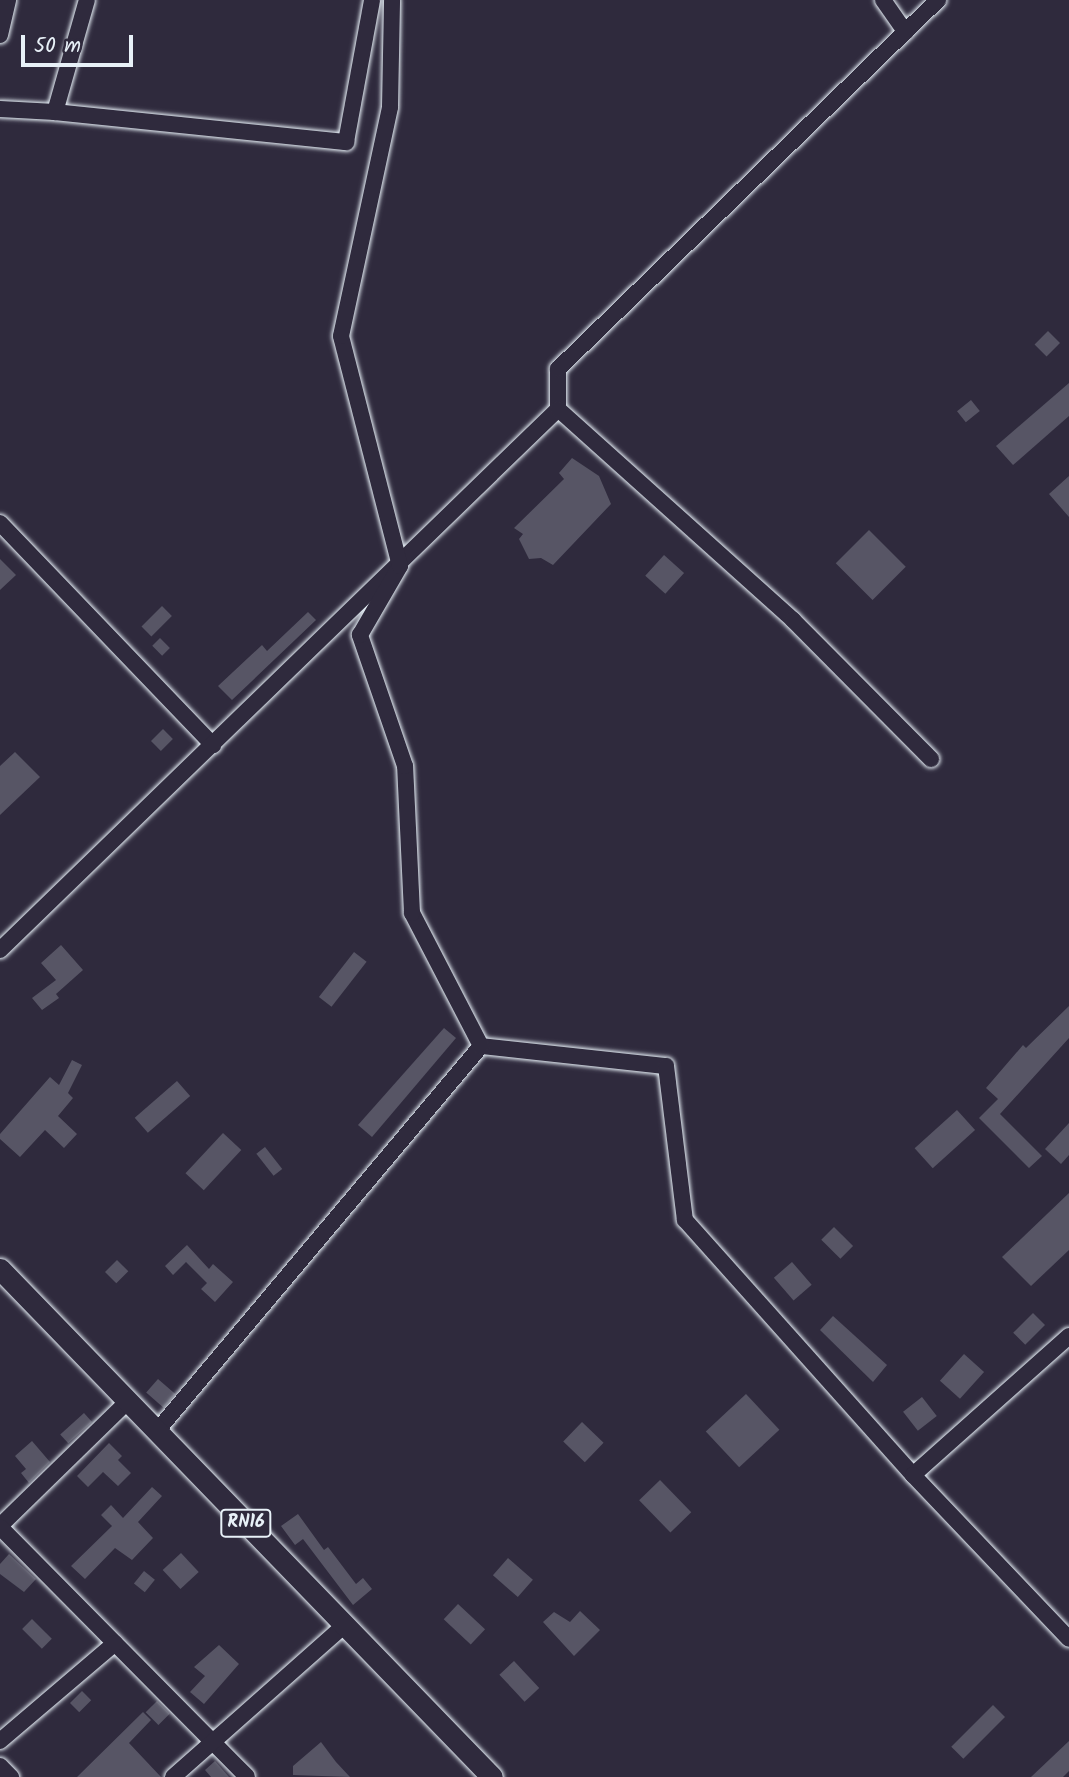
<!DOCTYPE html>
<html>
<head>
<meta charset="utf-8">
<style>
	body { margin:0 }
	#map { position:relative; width:1069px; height:1777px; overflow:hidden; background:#2f2a3d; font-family:Kalam,sans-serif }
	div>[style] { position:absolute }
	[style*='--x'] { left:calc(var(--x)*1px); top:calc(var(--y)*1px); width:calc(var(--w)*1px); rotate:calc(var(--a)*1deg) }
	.building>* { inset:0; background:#575565; transform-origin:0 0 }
	.roads { filter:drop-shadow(0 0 2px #e8f1f8) drop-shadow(0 0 2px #e8f1f8) }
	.minor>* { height:16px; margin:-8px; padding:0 8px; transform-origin:8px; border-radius:8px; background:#2f2a3d }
	.major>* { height:21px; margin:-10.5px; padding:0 10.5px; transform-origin:10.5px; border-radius:10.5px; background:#2f2a3d }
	span { translate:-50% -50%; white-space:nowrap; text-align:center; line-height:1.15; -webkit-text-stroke:7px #2f2a3d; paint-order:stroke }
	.shield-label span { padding:2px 5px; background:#2f2a3d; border:2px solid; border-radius:5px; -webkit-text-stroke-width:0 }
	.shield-label { font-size:18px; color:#e8f1f8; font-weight:700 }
	.scale { position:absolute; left:21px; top:35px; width:112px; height:32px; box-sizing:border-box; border:4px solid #e8f1f8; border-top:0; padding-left:9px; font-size:21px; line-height:24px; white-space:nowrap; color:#e8f1f8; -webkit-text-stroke:5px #2f2a3d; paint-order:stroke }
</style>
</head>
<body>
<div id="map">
	<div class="building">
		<div style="left:1048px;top:331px;width:17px;height:19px;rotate:45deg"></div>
		<div style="clip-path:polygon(1069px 383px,1069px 416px,1013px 465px,996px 446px)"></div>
		<div style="left:971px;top:400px;width:14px;height:18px;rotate:51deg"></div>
		<div style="clip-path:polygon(572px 458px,599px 476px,611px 504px,553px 565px,541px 558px,529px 559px,519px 539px,523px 534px,514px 528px,564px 479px,559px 473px)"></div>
		<div style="clip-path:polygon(1069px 476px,1069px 517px,1049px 494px)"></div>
		<div style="left:869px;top:530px;width:52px;height:47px;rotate:45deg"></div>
		<div style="left:664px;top:555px;width:27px;height:28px;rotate:42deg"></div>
		<div style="clip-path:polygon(0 559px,16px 575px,0 590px)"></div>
		<div style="left:162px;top:606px;width:14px;height:29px;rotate:45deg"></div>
		<div style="clip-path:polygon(308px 612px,316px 620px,232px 700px,218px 686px,262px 645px,267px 651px)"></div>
		<div style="left:160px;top:638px;width:14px;height:11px;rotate:45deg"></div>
		<div style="left:163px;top:729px;width:14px;height:17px;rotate:45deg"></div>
		<div style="clip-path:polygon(15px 752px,40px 777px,0 815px,0 766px)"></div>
		<div style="clip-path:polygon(61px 945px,83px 970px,56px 994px,59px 998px,42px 1010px,32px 998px,56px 980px,41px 963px)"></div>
		<div style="left:354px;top:952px;width:16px;height:57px;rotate:38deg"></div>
		<div style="clip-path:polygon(1069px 1006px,1069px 1038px,1000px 1114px,1042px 1156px,1029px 1168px,979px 1118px,998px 1099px,986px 1088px,1023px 1045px,1026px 1048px)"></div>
		<div style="clip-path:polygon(444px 1028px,456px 1038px,372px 1137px,358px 1125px)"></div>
		<div style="clip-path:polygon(72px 1060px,82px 1065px,68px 1093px,73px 1098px,58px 1116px,77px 1134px,64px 1148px,45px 1130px,20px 1157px,0 1139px,0 1134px,50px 1077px,59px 1085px)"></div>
		<div style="left:177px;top:1081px;width:20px;height:56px;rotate:49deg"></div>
		<div style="left:957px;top:1110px;width:27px;height:57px;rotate:48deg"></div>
		<div style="clip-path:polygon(1069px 1123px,1069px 1155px,1061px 1164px,1045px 1149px)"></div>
		<div style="left:223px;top:1133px;width:25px;height:55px;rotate:43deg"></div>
		<div style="left:265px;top:1147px;width:28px;height:11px;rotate:52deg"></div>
		<div style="clip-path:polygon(1069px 1193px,1069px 1250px,1031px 1286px,1002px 1257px)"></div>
		<div style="left:834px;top:1227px;width:27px;height:18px;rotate:45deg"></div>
		<div style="clip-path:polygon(187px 1245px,209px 1269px,213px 1264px,233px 1282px,215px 1302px,201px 1289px,207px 1283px,186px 1262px,173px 1275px,165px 1266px)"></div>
		<div style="left:117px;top:1260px;width:16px;height:17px;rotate:45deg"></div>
		<div style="left:792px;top:1262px;width:30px;height:24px;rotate:49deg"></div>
		<div style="left:1033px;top:1313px;width:17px;height:28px;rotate:45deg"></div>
		<div style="clip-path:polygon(833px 1316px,887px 1365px,873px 1382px,820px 1330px)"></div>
		<div style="left:964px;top:1354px;width:27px;height:36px;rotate:42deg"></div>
		<div style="left:158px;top:1379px;width:23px;height:18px;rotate:41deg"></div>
		<div style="left:746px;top:1394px;width:49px;height:55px;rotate:47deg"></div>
		<div style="left:922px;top:1397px;width:24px;height:24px;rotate:52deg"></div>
		<div style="left:84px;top:1413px;width:12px;height:32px;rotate:48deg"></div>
		<div style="left:582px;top:1422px;width:30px;height:27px;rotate:44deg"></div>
		<div style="clip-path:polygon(32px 1441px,50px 1462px,29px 1483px,21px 1473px,26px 1469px,15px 1456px)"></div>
		<div style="clip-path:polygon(109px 1443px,122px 1456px,118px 1460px,131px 1473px,118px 1486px,103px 1472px,88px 1487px,77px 1476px)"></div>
		<div style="left:660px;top:1480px;width:45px;height:29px;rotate:46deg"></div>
		<div style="clip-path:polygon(152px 1487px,162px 1496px,138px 1522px,153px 1538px,132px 1560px,115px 1548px,85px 1579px,71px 1566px,112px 1526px,101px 1515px,111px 1505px,123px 1518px)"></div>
		<div style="clip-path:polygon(298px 1514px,324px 1550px,328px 1547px,356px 1584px,363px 1578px,372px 1589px,353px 1605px,303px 1539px,295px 1545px,281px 1526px)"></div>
		<div style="left:181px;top:1553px;width:26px;height:25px;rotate:47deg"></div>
		<div style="clip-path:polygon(9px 1554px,36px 1579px,24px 1592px,0 1574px,0 1564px)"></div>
		<div style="left:508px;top:1558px;width:33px;height:23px;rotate:41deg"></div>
		<div style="left:144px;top:1571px;width:14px;height:16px;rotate:39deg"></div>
		<div style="left:458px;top:1604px;width:37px;height:21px;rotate:43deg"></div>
		<div style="clip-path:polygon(580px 1611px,600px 1630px,574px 1656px,543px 1622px,554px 1612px,570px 1622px)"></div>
		<div style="left:32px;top:1619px;width:28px;height:14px;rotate:45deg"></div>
		<div style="clip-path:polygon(219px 1645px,239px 1664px,204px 1704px,190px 1692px,205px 1676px,194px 1667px)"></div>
		<div style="left:514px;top:1661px;width:37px;height:20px;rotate:47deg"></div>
		<div style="left:82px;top:1691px;width:13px;height:17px;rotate:45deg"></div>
		<div style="left:157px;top:1701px;width:18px;height:16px;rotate:45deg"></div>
		<div style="left:993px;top:1705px;width:17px;height:59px;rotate:45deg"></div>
		<div style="clip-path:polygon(143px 1712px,151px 1720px,129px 1743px,161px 1777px,77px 1777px)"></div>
		<div style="clip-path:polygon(1069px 1741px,1069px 1771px,1063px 1777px,1031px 1777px)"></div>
		<div style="clip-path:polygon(321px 1742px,336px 1762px,350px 1777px,293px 1775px,293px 1766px)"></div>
		<div style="clip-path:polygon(215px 1761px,229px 1777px,211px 1777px,205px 1770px)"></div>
	</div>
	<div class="roads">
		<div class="minor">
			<div style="--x:883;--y:0;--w:39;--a:55"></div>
			<div style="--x:0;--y:35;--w:36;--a:-77"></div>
			<div style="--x:0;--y:109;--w:55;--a:3.1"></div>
			<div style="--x:55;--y:112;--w:293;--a:5.9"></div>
			<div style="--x:346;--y:142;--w:144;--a:-79.6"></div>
			<div style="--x:55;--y:112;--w:116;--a:-74.1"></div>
			<div style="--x:558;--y:409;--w:40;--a:-90"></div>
			<div style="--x:558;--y:369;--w:530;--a:-44.16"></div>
			<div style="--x:0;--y:523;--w:308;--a:46.2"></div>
			<div style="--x:0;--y:950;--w:777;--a:-44.11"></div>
			<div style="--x:558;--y:409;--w:316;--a:41.9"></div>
			<div style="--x:793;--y:620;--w:196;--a:45.2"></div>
			<div style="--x:481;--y:1046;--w:186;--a:6.2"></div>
			<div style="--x:666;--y:1066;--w:155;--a:83"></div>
			<div style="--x:685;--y:1220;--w:342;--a:48.2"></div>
			<div style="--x:1069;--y:1336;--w:209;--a:138.3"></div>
			<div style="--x:913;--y:1475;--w:226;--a:46.4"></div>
			<div style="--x:157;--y:1431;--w:503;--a:-49.92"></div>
			<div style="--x:481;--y:1046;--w:150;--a:-117.4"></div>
			<div style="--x:412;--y:913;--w:147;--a:-92.7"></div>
			<div style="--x:405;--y:766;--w:139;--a:-109"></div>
			<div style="--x:360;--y:635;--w:80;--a:-59.9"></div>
			<div style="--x:400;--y:566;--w:237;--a:-104.4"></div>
			<div style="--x:341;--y:336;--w:234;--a:-77.9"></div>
			<div style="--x:390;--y:107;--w:107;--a:-88.9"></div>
			<div style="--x:0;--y:1526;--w:179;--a:-44.3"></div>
			<div style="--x:0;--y:1527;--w:351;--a:45.3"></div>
			<div style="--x:0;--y:1741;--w:151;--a:-40.4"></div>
			<div style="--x:0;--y:1766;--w:16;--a:45"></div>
			<div style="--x:173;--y:1777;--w:230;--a:-41.5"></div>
		</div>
		<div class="major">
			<div style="--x:0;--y:1269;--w:707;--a:45.92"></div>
		</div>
	</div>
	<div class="shield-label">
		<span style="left:246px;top:1523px">RN16</span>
	</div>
	<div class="scale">50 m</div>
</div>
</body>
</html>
